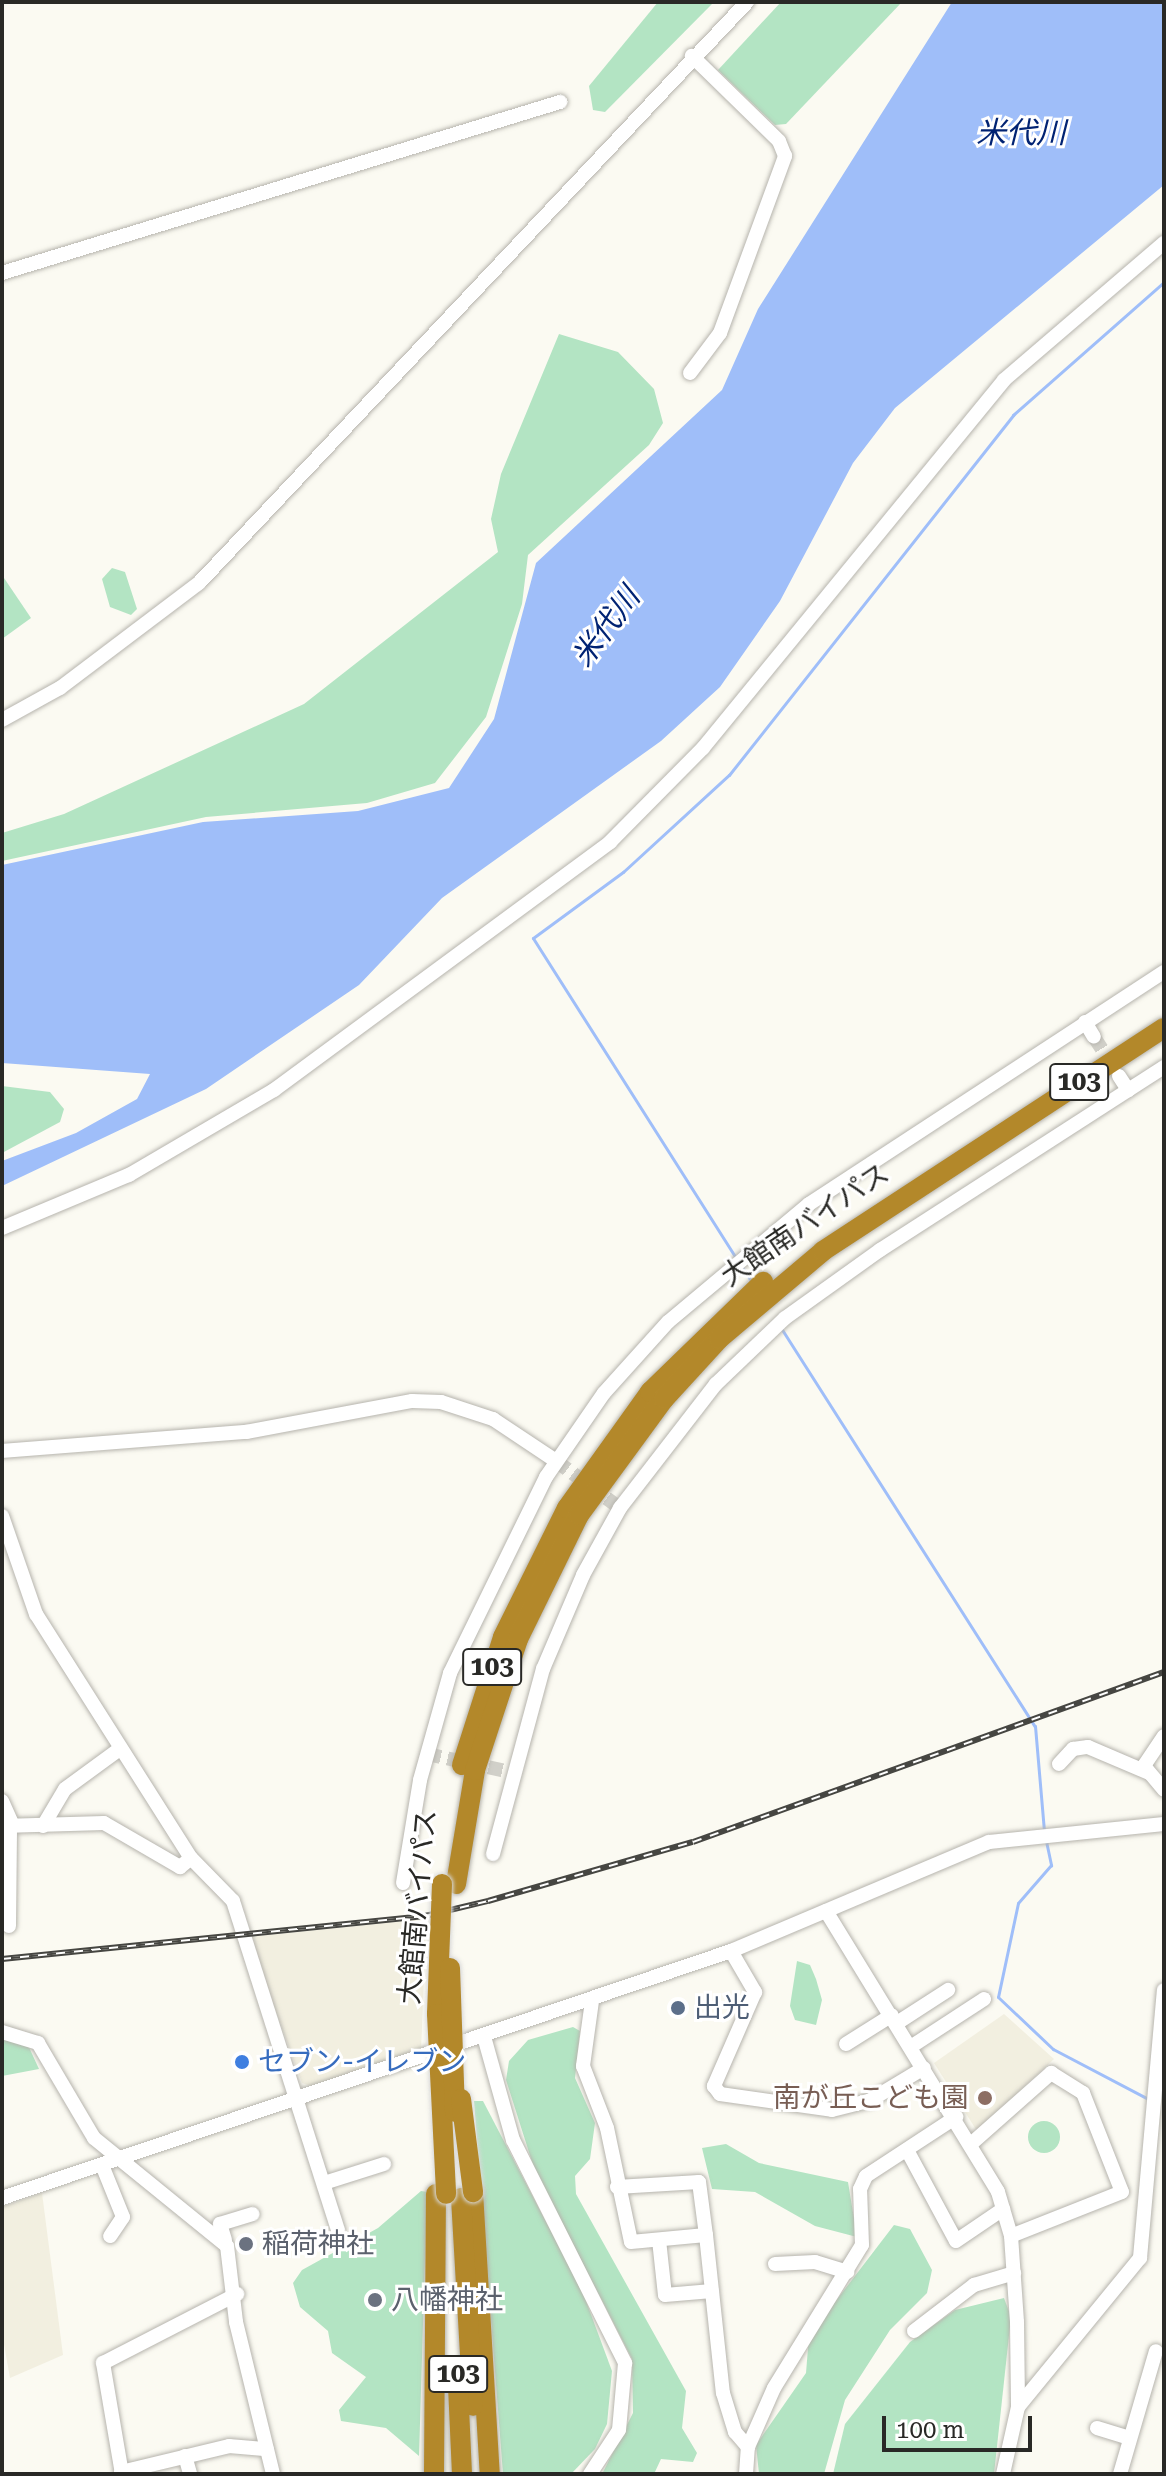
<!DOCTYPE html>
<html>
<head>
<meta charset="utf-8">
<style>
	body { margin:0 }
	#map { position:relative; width:1166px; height:2476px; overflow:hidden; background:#fbfaf2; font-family:"Roboto Serif","Noto Sans JP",serif }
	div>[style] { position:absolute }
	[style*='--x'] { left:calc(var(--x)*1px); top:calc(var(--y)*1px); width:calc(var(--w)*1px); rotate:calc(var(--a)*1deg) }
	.built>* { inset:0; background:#f2efe0 }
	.green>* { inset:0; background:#b3e4c3 }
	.round { border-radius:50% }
	.water>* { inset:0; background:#9fbef9 }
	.stream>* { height:3px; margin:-1.5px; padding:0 1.5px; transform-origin:1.5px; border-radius:1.5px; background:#9fbef9 }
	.minor-tunnel>* { height:14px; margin-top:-7px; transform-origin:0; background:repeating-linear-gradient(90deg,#d1d0c9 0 14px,transparent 0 21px) }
	.roads { filter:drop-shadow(0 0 2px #b6b4ad) drop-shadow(0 0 2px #b6b4ad) }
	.minor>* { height:14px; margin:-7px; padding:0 7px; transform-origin:7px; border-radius:7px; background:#fff }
	.highway>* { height:20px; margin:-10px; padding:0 10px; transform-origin:10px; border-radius:10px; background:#b3882a }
	.rail>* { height:6px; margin-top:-3px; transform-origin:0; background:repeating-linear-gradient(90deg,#fff 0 9px,#464642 0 18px); box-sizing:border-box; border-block:2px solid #464642 }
	.bridges { filter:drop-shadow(0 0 2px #d8d8d8) drop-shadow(0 0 2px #d8d8d8) }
	.highway-bridge>* { height:20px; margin:-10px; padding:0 10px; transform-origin:10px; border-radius:10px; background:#b3882a }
	.dots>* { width:22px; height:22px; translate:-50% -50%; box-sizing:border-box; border:4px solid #fff; border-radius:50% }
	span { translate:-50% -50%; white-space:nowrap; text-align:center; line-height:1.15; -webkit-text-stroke:6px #fff; paint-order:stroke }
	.shield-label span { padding:2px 6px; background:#fff; border:2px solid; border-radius:6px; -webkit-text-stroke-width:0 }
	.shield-label { font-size:26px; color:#292926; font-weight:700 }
	.street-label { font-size:28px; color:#292926 }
	.service-label { font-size:28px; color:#4e5e75 }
	.left { translate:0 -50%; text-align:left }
	.shop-label { font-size:28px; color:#366cbe }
	.education-label { font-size:28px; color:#785e54 }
	.right { translate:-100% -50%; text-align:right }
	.worship-label { font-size:28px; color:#5b616d }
	.water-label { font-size:30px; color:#012373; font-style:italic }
	.frame { position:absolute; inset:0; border:4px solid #292926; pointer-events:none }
	.scale { position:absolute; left:882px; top:2416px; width:150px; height:36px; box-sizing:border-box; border:4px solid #292926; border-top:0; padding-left:10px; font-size:24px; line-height:28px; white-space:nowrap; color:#292926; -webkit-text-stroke:6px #fff; paint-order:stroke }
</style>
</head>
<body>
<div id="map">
	<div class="built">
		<div style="clip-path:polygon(415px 1920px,426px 1927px,421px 2051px,314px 2087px,302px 2083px,249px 1937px)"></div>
		<div style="clip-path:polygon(1004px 2014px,1054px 2059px,977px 2131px,934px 2063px)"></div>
		<div style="clip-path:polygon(42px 2193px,63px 2355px,10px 2378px,2px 2333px,2px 2207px)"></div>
	</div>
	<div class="green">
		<div style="clip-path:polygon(658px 2px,714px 2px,605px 112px,593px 110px,589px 86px)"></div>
		<div style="clip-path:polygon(781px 2px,902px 2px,786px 124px,775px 125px,718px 70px)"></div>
		<div style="clip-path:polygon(559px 334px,618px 352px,654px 389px,663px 423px,649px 445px,528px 555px,522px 604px,486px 717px,435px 783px,367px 803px,206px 817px,2px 861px,2px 833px,64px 814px,304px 704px,498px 552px,491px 519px,501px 474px)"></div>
		<div style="clip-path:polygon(112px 568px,125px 572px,137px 609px,131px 615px,110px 607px,102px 579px)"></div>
		<div style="clip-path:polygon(2px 575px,31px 618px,2px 639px)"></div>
		<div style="clip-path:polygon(2px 1086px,50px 1092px,64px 1109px,60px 1122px,2px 1153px)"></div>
		<div style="clip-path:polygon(797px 1961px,810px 1965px,816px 1979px,822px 2000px,816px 2025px,795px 2020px,790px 2006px)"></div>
		<div style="clip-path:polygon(573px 2027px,580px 2031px,575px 2078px,595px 2123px,590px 2159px,575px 2176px,576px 2194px,686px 2391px,682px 2428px,697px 2453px,693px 2462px,661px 2459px,654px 2474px,602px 2474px,633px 2413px,632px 2359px,534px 2168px,506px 2080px,509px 2061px,528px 2040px)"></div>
		<div style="clip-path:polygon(2px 2034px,27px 2043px,39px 2069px,2px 2076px)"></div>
		<div style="clip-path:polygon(474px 2101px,483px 2101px,583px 2293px,612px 2371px,607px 2424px,595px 2449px,571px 2474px,503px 2474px)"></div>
		<div class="round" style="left:1028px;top:2121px;width:32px;height:32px"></div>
		<div style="clip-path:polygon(726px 2144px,759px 2163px,848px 2182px,857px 2237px,815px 2226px,755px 2192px,712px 2189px,702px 2148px)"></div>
		<div style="clip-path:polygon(421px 2191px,427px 2192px,419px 2456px,386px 2428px,341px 2421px,339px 2410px,366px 2377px,332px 2353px,328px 2331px,300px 2307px,293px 2283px,302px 2270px,378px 2228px)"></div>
		<div style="clip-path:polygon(894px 2225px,910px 2229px,932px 2270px,927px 2293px,890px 2330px,845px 2400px,824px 2474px,759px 2474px,756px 2445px,806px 2373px,809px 2336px)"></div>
		<div style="clip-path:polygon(1004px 2298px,1011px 2317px,994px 2474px,833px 2474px,845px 2424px,910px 2342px,955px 2310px)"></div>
	</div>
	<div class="water">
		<div style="clip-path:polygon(952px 2px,1164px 2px,1164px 185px,895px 408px,853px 463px,780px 601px,720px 687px,661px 741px,442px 898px,359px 985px,206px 1089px,2px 1186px,2px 1161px,76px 1133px,137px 1099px,150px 1074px,2px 1063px,2px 865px,203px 822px,358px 811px,449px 788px,494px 719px,536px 563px,722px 390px,758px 309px)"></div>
	</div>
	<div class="stream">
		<div style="--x:736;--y:1258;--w:379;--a:-122.4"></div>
		<div style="--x:533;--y:938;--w:112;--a:-36.3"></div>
		<div style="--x:623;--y:872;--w:144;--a:-42.5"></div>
		<div style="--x:729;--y:775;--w:459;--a:-51.7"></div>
		<div style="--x:1013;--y:415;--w:201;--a:-41.4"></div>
		<div style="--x:742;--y:1267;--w:17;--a:57"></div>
		<div style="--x:781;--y:1328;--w:472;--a:57.5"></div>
		<div style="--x:1035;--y:1726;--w:104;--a:85.1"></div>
		<div style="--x:1046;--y:1841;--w:25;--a:78"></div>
		<div style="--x:1051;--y:1865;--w:50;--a:131"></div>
		<div style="--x:1018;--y:1903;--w:96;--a:102"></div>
		<div style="--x:998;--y:1997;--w:76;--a:43.4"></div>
		<div style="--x:1053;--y:2049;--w:110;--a:27.7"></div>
	</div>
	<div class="minor-tunnel">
		<div style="--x:1094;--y:1037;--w:37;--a:57"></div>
		<div style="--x:556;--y:1461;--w:79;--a:36.3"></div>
		<div style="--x:427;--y:1754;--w:85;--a:12.2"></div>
	</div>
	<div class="roads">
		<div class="minor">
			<div style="--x:2;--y:273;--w:584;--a:-17.04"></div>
			<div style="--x:690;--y:373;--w:50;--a:-53.1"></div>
			<div style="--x:720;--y:333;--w:189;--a:-69.8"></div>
			<div style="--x:785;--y:156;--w:16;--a:-112"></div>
			<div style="--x:779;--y:141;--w:122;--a:-135.7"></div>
			<div style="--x:2;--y:720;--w:66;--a:-28.9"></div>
			<div style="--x:60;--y:688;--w:174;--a:-37.1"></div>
			<div style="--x:199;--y:583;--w:799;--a:-46.67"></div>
			<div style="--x:1085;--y:1022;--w:17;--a:59"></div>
			<div style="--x:1119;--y:1076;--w:17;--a:57"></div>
			<div style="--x:2;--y:1228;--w:138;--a:-22.7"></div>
			<div style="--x:129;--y:1175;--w:168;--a:-30.4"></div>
			<div style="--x:274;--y:1090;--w:418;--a:-36.4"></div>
			<div style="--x:610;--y:842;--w:132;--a:-45.3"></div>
			<div style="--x:703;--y:748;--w:475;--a:-50.7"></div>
			<div style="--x:1004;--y:380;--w:211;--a:-40.6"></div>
			<div style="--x:2;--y:1451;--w:245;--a:-4.5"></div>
			<div style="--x:246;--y:1432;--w:169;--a:-10.6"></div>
			<div style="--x:412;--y:1401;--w:29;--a:2"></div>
			<div style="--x:441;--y:1402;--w:55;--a:18.1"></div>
			<div style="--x:493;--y:1419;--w:76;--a:33.7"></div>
			<div style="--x:2;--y:1516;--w:104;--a:70.9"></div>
			<div style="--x:36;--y:1614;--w:289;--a:57.6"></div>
			<div style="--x:191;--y:1858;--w:60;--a:45.7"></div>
			<div style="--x:233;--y:1901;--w:346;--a:72.3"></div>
			<div style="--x:1164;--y:1736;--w:36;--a:124"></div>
			<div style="--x:1144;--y:1766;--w:31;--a:50"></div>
			<div style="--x:1059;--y:1764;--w:21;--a:-47"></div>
			<div style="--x:1073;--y:1749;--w:15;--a:-8"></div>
			<div style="--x:1088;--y:1747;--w:66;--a:23.1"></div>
			<div style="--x:2;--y:1801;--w:27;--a:66"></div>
			<div style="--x:2;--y:1826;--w:102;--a:-1.7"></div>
			<div style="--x:104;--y:1823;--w:88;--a:30.1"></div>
			<div style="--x:180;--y:1867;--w:14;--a:-39"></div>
			<div style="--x:43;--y:1826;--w:43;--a:-59.3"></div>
			<div style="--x:65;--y:1789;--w:69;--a:-36.2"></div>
			<div style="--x:493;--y:1854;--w:192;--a:-74.9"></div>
			<div style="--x:543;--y:1669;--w:102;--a:-66.9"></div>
			<div style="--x:583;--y:1575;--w:77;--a:-61.1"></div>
			<div style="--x:620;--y:1508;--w:157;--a:-52.3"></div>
			<div style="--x:716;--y:1384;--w:95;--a:-43.7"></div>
			<div style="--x:785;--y:1318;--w:117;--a:-35.6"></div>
			<div style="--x:880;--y:1250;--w:338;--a:-32.8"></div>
			<div style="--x:403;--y:1883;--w:104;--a:-80.6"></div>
			<div style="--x:420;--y:1780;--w:111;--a:-74.3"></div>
			<div style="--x:450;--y:1673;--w:218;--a:-63.9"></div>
			<div style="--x:546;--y:1477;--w:102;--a:-55.4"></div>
			<div style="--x:604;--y:1393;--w:96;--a:-48"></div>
			<div style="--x:668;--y:1322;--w:184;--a:-39.9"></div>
			<div style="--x:809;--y:1204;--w:424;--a:-33.2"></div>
			<div style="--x:826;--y:1911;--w:329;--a:58.5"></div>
			<div style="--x:998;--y:2192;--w:46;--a:73.5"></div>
			<div style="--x:1011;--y:2236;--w:86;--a:86"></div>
			<div style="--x:1017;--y:2322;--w:85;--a:89.3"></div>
			<div style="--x:1018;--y:2407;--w:69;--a:102.6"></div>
			<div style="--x:9;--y:1926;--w:100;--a:-89.4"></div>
			<div style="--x:731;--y:1951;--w:48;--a:59.7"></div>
			<div style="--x:755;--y:1992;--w:103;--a:113.6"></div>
			<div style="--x:714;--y:2086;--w:10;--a:53"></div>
			<div style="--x:720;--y:2094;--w:113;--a:8.1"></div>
			<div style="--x:832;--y:2110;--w:38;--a:-14"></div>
			<div style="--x:869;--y:2101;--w:64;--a:-31"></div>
			<div style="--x:592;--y:2001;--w:66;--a:97.9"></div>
			<div style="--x:583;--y:2066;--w:66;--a:68.8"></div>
			<div style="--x:607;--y:2128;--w:116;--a:78.1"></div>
			<div style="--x:631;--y:2242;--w:75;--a:-5.3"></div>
			<div style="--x:706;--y:2235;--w:159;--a:83.9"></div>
			<div style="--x:723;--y:2393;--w:41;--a:72.9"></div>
			<div style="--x:735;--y:2432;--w:20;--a:49"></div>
			<div style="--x:897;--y:2023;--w:61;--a:-32.9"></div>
			<div style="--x:2;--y:2032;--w:38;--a:17"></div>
			<div style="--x:38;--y:2043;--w:110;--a:59.5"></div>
			<div style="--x:94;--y:2138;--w:171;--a:39.1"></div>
			<div style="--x:227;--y:2246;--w:77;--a:83.2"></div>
			<div style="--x:236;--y:2322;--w:156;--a:76.3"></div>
			<div style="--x:485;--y:2040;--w:104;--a:74.4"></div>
			<div style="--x:513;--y:2140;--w:250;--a:63.3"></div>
			<div style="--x:625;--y:2363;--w:67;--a:95.1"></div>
			<div style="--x:619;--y:2430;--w:53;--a:123.4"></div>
			<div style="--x:846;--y:2044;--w:54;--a:-32.2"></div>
			<div style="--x:912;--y:2046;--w:86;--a:-33.1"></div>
			<div style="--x:972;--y:2143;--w:106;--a:-41.5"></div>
			<div style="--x:1051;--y:2073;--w:38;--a:32"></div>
			<div style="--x:1083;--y:2093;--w:106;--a:68.5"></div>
			<div style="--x:1122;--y:2192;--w:119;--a:158.4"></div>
			<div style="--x:907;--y:2150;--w:103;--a:61.7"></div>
			<div style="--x:956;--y:2241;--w:57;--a:-34.2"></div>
			<div style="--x:102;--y:2165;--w:56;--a:68"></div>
			<div style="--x:123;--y:2217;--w:23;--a:124"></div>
			<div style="--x:324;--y:2183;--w:63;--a:-17.6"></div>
			<div style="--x:617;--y:2187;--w:82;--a:-3.5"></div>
			<div style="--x:699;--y:2182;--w:53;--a:82.5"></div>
			<div style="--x:2;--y:2198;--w:770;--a:-18.72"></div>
			<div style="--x:731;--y:1951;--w:280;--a:-22.9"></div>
			<div style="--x:989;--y:1842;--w:176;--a:-5.9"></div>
			<div style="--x:225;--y:2240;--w:17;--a:-107"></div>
			<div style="--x:220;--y:2224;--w:34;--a:-17"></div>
			<div style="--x:659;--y:2240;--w:55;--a:83.8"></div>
			<div style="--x:665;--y:2295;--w:47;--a:-4.9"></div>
			<div style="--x:775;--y:2264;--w:40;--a:-2.9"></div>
			<div style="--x:815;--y:2262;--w:34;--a:17"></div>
			<div style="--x:914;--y:2331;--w:76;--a:-37.5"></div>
			<div style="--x:974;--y:2285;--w:42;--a:-16.7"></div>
			<div style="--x:1018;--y:2407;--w:193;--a:-50.7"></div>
			<div style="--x:1140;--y:2258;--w:269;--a:-84.9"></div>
			<div style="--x:1097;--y:2428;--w:34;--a:17"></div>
			<div style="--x:185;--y:2456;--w:19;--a:74"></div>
			<div style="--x:121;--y:2472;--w:111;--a:-13.5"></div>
			<div style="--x:229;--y:2446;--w:38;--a:5"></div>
			<div style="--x:122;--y:2474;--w:113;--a:-99.7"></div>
			<div style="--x:103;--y:2363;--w:151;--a:-27.2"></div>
			<div style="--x:746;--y:2474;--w:27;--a:-86"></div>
			<div style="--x:748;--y:2447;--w:64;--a:-66.2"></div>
			<div style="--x:774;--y:2388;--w:168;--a:-58.4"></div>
			<div style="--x:862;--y:2245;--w:56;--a:-92"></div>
			<div style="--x:860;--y:2189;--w:14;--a:-65"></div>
			<div style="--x:866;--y:2176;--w:108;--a:-33.2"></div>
			<div style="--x:1120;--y:2474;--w:128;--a:-73.7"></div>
		</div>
		<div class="highway">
			<div style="--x:462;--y:1765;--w:134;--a:-72.2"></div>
			<div style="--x:503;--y:1637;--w:144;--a:-63.6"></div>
			<div style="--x:567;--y:1508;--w:143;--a:-54.4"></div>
			<div style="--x:650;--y:1392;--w:158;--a:-44.2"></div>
			<div style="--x:456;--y:1884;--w:116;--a:-80.5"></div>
			<div style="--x:475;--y:1770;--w:138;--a:-71.8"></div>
			<div style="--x:518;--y:1639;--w:138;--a:-63.8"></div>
			<div style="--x:579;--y:1515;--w:144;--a:-53.8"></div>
			<div style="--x:664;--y:1399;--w:81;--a:-47.5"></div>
			<div style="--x:719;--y:1339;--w:136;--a:-40.2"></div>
			<div style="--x:823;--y:1251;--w:407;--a:-33.2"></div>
			<div style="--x:473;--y:2192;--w:283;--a:86.6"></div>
			<div style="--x:461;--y:2198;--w:208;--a:86.7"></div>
			<div style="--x:458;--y:2386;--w:88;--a:87.4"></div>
			<div style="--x:434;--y:2474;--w:280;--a:-89.6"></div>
		</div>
	</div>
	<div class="rail">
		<div style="--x:2;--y:1959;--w:425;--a:-5.8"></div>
		<div style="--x:425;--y:1916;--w:65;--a:-13.4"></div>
		<div style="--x:488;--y:1901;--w:213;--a:-16.1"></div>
		<div style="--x:693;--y:1842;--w:501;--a:-19.85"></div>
	</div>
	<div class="bridges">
		<div class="highway-bridge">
			<div style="--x:442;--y:1884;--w:130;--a:92.2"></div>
			<div style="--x:437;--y:2014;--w:180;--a:87.1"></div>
			<div style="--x:450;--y:1968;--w:144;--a:88"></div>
			<div style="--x:461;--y:2099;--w:94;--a:82.6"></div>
		</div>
	</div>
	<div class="dots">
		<div style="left:678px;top:2008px;background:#5c6f8a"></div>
		<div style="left:242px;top:2062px;background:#3f7fe0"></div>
		<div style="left:985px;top:2098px;background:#8d6e63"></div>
		<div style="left:246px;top:2244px;background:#6b7280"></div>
		<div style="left:375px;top:2300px;background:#6b7280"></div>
	</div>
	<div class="shield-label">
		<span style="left:1079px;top:1082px">103</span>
		<span style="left:492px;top:1667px">103</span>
		<span style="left:458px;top:2374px">103</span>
	</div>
	<div class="street-label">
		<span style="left:805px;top:1225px;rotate:-34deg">大館南バイパス</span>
		<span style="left:418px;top:1907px;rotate:-85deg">大館南バイパス</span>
	</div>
	<div class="service-label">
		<span class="left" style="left:694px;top:2008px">出光</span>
	</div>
	<div class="shop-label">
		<span class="left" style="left:258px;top:2062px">セブン-イレブン</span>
	</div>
	<div class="education-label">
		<span class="right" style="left:969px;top:2098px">南が丘こども園</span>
	</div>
	<div class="worship-label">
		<span class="left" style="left:262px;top:2244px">稲荷神社</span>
		<span class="left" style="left:391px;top:2300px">八幡神社</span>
	</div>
	<div class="water-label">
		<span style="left:1021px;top:133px">米代川</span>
		<span style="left:606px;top:627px;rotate:-53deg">米代川</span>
	</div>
	<div class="frame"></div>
	<div class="scale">100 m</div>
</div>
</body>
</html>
